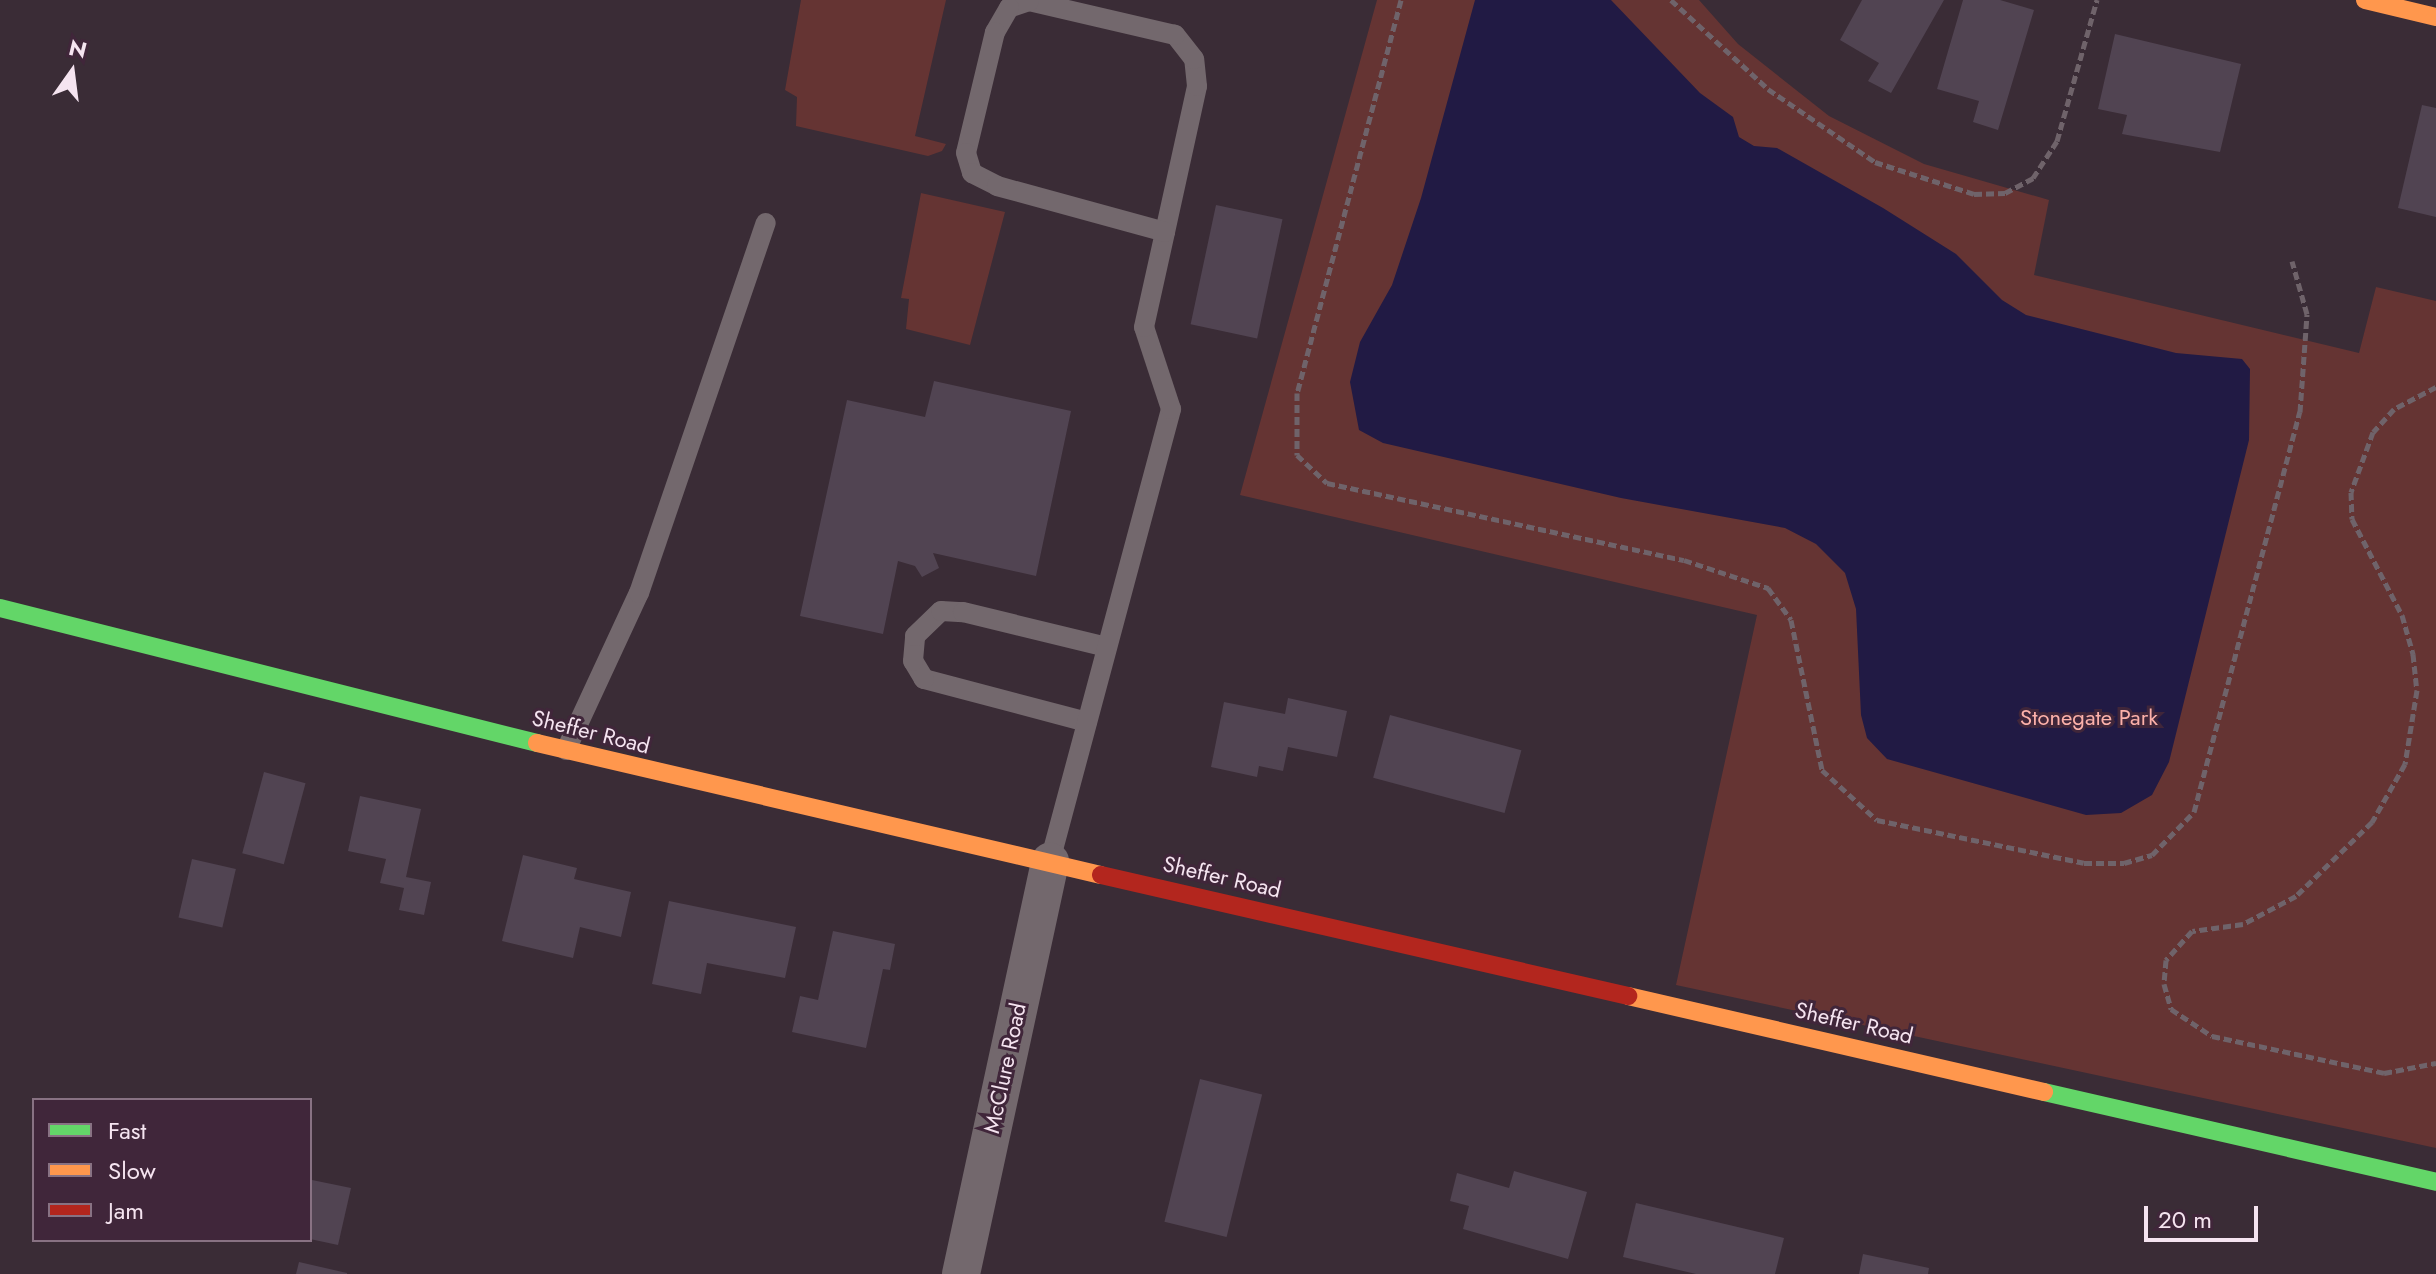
<!DOCTYPE html>
<html>
<head>
<meta charset="utf-8">
<style>
	body { margin:0 }
	#map { position:relative; width:2436px; height:1274px; overflow:hidden; background:#3a2c36; font-family:Jost,sans-serif }
	div>[style] { position:absolute }
	[style*='--x'] { left:calc(var(--x)*1px); top:calc(var(--y)*1px); width:calc(var(--w)*1px); rotate:calc(var(--a)*1deg) }
	.green>* { inset:0; background:#653433 }
	.water>* { inset:0; background:#211a44 }
	.building>* { inset:0; background:#514452; transform-origin:0 0 }
	.path>* { height:5px; margin-top:-2.5px; transform-origin:0; background:repeating-linear-gradient(90deg,#6f636a 0 8px,transparent 0 12px) }
	.lane>* { height:20px; margin:-10px; padding:0 10px; transform-origin:10px; border-radius:10px; background:#73686d }
	.street>* { height:38px; margin:-19px; padding:0 19px; transform-origin:19px; border-radius:19px; background:#73686d }
	.fast>* { height:18px; margin:-9px; padding:0 9px; transform-origin:9px; border-radius:9px; background:#63d668 }
	.slow>* { height:18px; margin:-9px; padding:0 9px; transform-origin:9px; border-radius:9px; background:#ff974d }
	.jam>* { height:18px; margin:-9px; padding:0 9px; transform-origin:9px; border-radius:9px; background:#b3261e }
	span { translate:-50% -50%; white-space:nowrap; text-align:center; line-height:1.15; -webkit-text-stroke:6px #40263a; paint-order:stroke }
	.park-label { font-size:22px; color:#fcb1aa }
	.street-label { font-size:22px; color:#f5e4f0 }
	.legend { position:absolute; left:32px; top:1098px; width:280px; height:144px; box-sizing:border-box; background:#40263a; border:2px solid #887283; margin:0; padding:10px 14px; list-style:none; font-size:24px; color:#f5e4f0 }
	.legend li { display:flex; align-items:center; gap:16px; height:40px }
	.legend b { width:40px; border:2px solid #887283 }
	.north { position:absolute; left:32px; top:32px; width:80px; height:80px; -webkit-text-stroke:6px #40263a; paint-order:stroke; rotate:14deg; font-size:22px; font-weight:700; line-height:32px; text-align:center; color:#f5e4f0 }
	.north::after { content:''; display:block; margin:auto; width:28px; height:36px; background:#f5e4f0; clip-path:polygon(50% 0,100% 100%,50% 72%,0 100%) }
	.scale { position:absolute; left:2144px; top:1206px; width:114px; height:36px; box-sizing:border-box; border:4px solid #f5e4f0; border-top:0; padding-left:10px; font-size:24px; line-height:28px; white-space:nowrap; color:#f5e4f0; -webkit-text-stroke:6px #40263a; paint-order:stroke }
</style>
</head>
<body>
<div id="map">
	<div class="green">
		<div style="clip-path:polygon(801px 0,946px 0,915px 136px,946px 144px,942px 151px,928px 156px,796px 126px,797px 97px,785px 90px)"></div>
		<div style="clip-path:polygon(1377px 0,1699px 0,1738px 44px,1829px 116px,1924px 164px,2049px 200px,2034px 275px,2359px 353px,2376px 287px,2436px 301px,2436px 1148px,1676px 985px,1757px 615px,1240px 495px)"></div>
		<div style="clip-path:polygon(921px 193px,1005px 212px,970px 345px,906px 329px,909px 299px,901px 298px)"></div>
	</div>
	<div class="water">
		<div style="clip-path:polygon(1475px 0,1611px 0,1700px 93px,1733px 117px,1739px 137px,1754px 146px,1777px 148px,1883px 208px,1956px 254px,2002px 300px,2026px 315px,2176px 353px,2242px 359px,2250px 369px,2249px 440px,2169px 762px,2152px 795px,2121px 813px,2086px 815px,1887px 759px,1867px 738px,1861px 715px,1856px 609px,1845px 573px,1816px 544px,1785px 528px,1621px 498px,1383px 443px,1359px 430px,1350px 382px,1360px 342px,1392px 285px,1421px 198px)"></div>
	</div>
	<div class="building">
		<div style="clip-path:polygon(1862px 0,1944px 0,1891px 93px,1868px 81px,1879px 63px,1840px 40px)"></div>
		<div style="clip-path:polygon(1963px 0,2000px 0,2034px 10px,1998px 130px,1973px 122px,1979px 101px,1937px 89px)"></div>
		<div style="clip-path:polygon(2115px 34px,2241px 64px,2220px 152px,2122px 134px,2127px 115px,2098px 109px)"></div>
		<div style="clip-path:polygon(2422px 105px,2436px 108px,2436px 217px,2398px 208px)"></div>
		<div style="left:1216px;top:205px;width:68px;height:122px;rotate:12deg"></div>
		<div style="clip-path:polygon(934px 381px,1071px 411px,1036px 576px,933px 553px,939px 568px,922px 577px,915px 566px,898px 561px,883px 634px,800px 616px,847px 400px,925px 417px)"></div>
		<div style="clip-path:polygon(1288px 698px,1347px 711px,1337px 757px,1288px 747px,1283px 771px,1259px 766px,1257px 777px,1211px 767px,1224px 702px,1285px 714px)"></div>
		<div style="left:1390px;top:715px;width:136px;height:65px;rotate:15deg"></div>
		<div style="left:264px;top:772px;width:43px;height:84px;rotate:15deg"></div>
		<div style="clip-path:polygon(360px 796px,421px 809px,406px 877px,431px 882px,424px 915px,399px 910px,404px 888px,380px 883px,386px 859px,348px 851px)"></div>
		<div style="clip-path:polygon(523px 855px,577px 868px,574px 879px,631px 892px,621px 937px,580px 927px,573px 958px,502px 941px)"></div>
		<div style="left:192px;top:859px;width:45px;height:60px;rotate:13deg"></div>
		<div style="clip-path:polygon(669px 901px,796px 927px,785px 978px,707px 963px,701px 994px,652px 984px)"></div>
		<div style="clip-path:polygon(833px 931px,895px 944px,890px 970px,883px 969px,866px 1048px,792px 1032px,800px 996px,818px 1000px)"></div>
		<div style="left:1200px;top:1079px;width:64px;height:147px;rotate:14deg"></div>
		<div style="clip-path:polygon(1514px 1171px,1587px 1192px,1568px 1259px,1463px 1229px,1469px 1206px,1450px 1201px,1457px 1173px,1509px 1188px)"></div>
		<div style="clip-path:polygon(312px 1180px,351px 1188px,338px 1245px,310px 1239px)"></div>
		<div style="clip-path:polygon(1636px 1203px,1784px 1238px,1775px 1274px,1696px 1274px,1623px 1257px)"></div>
		<div style="clip-path:polygon(1863px 1254px,1929px 1268px,1928px 1274px,1859px 1274px)"></div>
		<div style="clip-path:polygon(299px 1262px,347px 1273px,347px 1274px,296px 1274px)"></div>
	</div>
	<div class="path">
		<div style="--x:1401;--y:0;--w:407;--a:104.8"></div>
		<div style="--x:1297;--y:393;--w:62;--a:90"></div>
		<div style="--x:1297;--y:455;--w:41;--a:43"></div>
		<div style="--x:1327;--y:483;--w:365;--a:12.2"></div>
		<div style="--x:1684;--y:560;--w:89;--a:18.4"></div>
		<div style="--x:1768;--y:588;--w:39;--a:54"></div>
		<div style="--x:1791;--y:620;--w:153;--a:78.3"></div>
		<div style="--x:1822;--y:770;--w:74;--a:42.3"></div>
		<div style="--x:1877;--y:820;--w:211;--a:11.7"></div>
		<div style="--x:2084;--y:863;--w:40;--a:0"></div>
		<div style="--x:2124;--y:863;--w:29;--a:-16"></div>
		<div style="--x:2152;--y:855;--w:60;--a:-45.7"></div>
		<div style="--x:2194;--y:812;--w:414;--a:-75.2"></div>
		<div style="--x:2300;--y:412;--w:98;--a:-85.9"></div>
		<div style="--x:2307;--y:314;--w:55;--a:-105.8"></div>
		<div style="--x:1671;--y:0;--w:132;--a:42.5"></div>
		<div style="--x:1768;--y:89;--w:130;--a:34.3"></div>
		<div style="--x:1875;--y:162;--w:104;--a:17.9"></div>
		<div style="--x:1974;--y:194;--w:31;--a:-2"></div>
		<div style="--x:2005;--y:193;--w:32;--a:-28"></div>
		<div style="--x:2033;--y:178;--w:44;--a:-57"></div>
		<div style="--x:2057;--y:141;--w:147;--a:-74.2"></div>
		<div style="--x:2436;--y:387;--w:47;--a:152.4"></div>
		<div style="--x:2394;--y:409;--w:31;--a:132"></div>
		<div style="--x:2373;--y:432;--w:64;--a:110.1"></div>
		<div style="--x:2351;--y:492;--w:27;--a:88"></div>
		<div style="--x:2352;--y:519;--w:108;--a:62.5"></div>
		<div style="--x:2402;--y:615;--w:41;--a:74.2"></div>
		<div style="--x:2413;--y:654;--w:36;--a:84"></div>
		<div style="--x:2417;--y:690;--w:75;--a:99.2"></div>
		<div style="--x:2405;--y:764;--w:67;--a:119.6"></div>
		<div style="--x:2372;--y:822;--w:106;--a:135.8"></div>
		<div style="--x:2296;--y:896;--w:60;--a:152.2"></div>
		<div style="--x:2243;--y:924;--w:51;--a:172.2"></div>
		<div style="--x:2192;--y:931;--w:39;--a:132"></div>
		<div style="--x:2166;--y:960;--w:24;--a:95"></div>
		<div style="--x:2164;--y:984;--w:26;--a:74"></div>
		<div style="--x:2171;--y:1009;--w:49;--a:33.4"></div>
		<div style="--x:2212;--y:1036;--w:176;--a:12.1"></div>
		<div style="--x:2384;--y:1073;--w:53;--a:-10.9"></div>
	</div>
	<div class="lane">
		<div style="--x:1087;--y:722;--w:169;--a:-165.2"></div>
		<div style="--x:924;--y:679;--w:21;--a:-121"></div>
		<div style="--x:913;--y:661;--w:25;--a:-85"></div>
		<div style="--x:915;--y:636;--w:36;--a:-44"></div>
		<div style="--x:941;--y:611;--w:22;--a:3"></div>
		<div style="--x:963;--y:612;--w:148;--a:13.7"></div>
		<div style="--x:566;--y:750;--w:173;--a:-65.1"></div>
		<div style="--x:639;--y:593;--w:391;--a:-71.1"></div>
		<div style="--x:1050;--y:861;--w:468;--a:-75"></div>
		<div style="--x:1171;--y:409;--w:86;--a:-108.2"></div>
		<div style="--x:1144;--y:327;--w:97;--a:-77.5"></div>
		<div style="--x:1165;--y:232;--w:149;--a:-77.6"></div>
		<div style="--x:1197;--y:86;--w:27;--a:-96"></div>
		<div style="--x:1194;--y:59;--w:31;--a:-128"></div>
		<div style="--x:1175;--y:35;--w:150;--a:-166.9"></div>
		<div style="--x:1029;--y:1;--w:21;--a:161"></div>
		<div style="--x:1009;--y:8;--w:28;--a:120"></div>
		<div style="--x:995;--y:32;--w:124;--a:103.5"></div>
		<div style="--x:966;--y:153;--w:21;--a:73"></div>
		<div style="--x:972;--y:173;--w:28;--a:27"></div>
		<div style="--x:997;--y:186;--w:174;--a:15.3"></div>
	</div>
	<div class="street">
		<div style="--x:961;--y:1274;--w:422;--a:-77.8"></div>
	</div>
	<div class="fast">
		<div style="--x:0;--y:608;--w:554;--a:14.11"></div>
		<div style="--x:2044;--y:1092;--w:402;--a:12.9"></div>
	</div>
	<div class="slow">
		<div style="--x:2365;--y:0;--w:73;--a:13.5"></div>
		<div style="--x:537;--y:743;--w:579;--a:13.17"></div>
		<div style="--x:1628;--y:996;--w:427;--a:13"></div>
	</div>
	<div class="jam">
		<div style="--x:1101;--y:875;--w:541;--a:12.93"></div>
	</div>
	<div class="park-label">
		<span style="left:2089px;top:718px">Stonegate Park</span>
	</div>
	<div class="street-label">
		<span style="left:591px;top:732px;rotate:14deg">Sheffer Road</span>
		<span style="left:1222px;top:877px;rotate:13deg">Sheffer Road</span>
		<span style="left:1854px;top:1023px;rotate:13deg">Sheffer Road</span>
		<span style="left:1005px;top:1068px;rotate:-78deg">McClure Road</span>
	</div>
	<ul class="legend">
	<li><b style="height:10px;background:#63d668"></b>Fast</li>
	<li><b style="height:10px;background:#ff974d"></b>Slow</li>
	<li><b style="height:10px;background:#b3261e"></b>Jam</li>
	</ul>
	<div class="north">N</div>
	<div class="scale">20 m</div>
</div>
</body>
</html>
